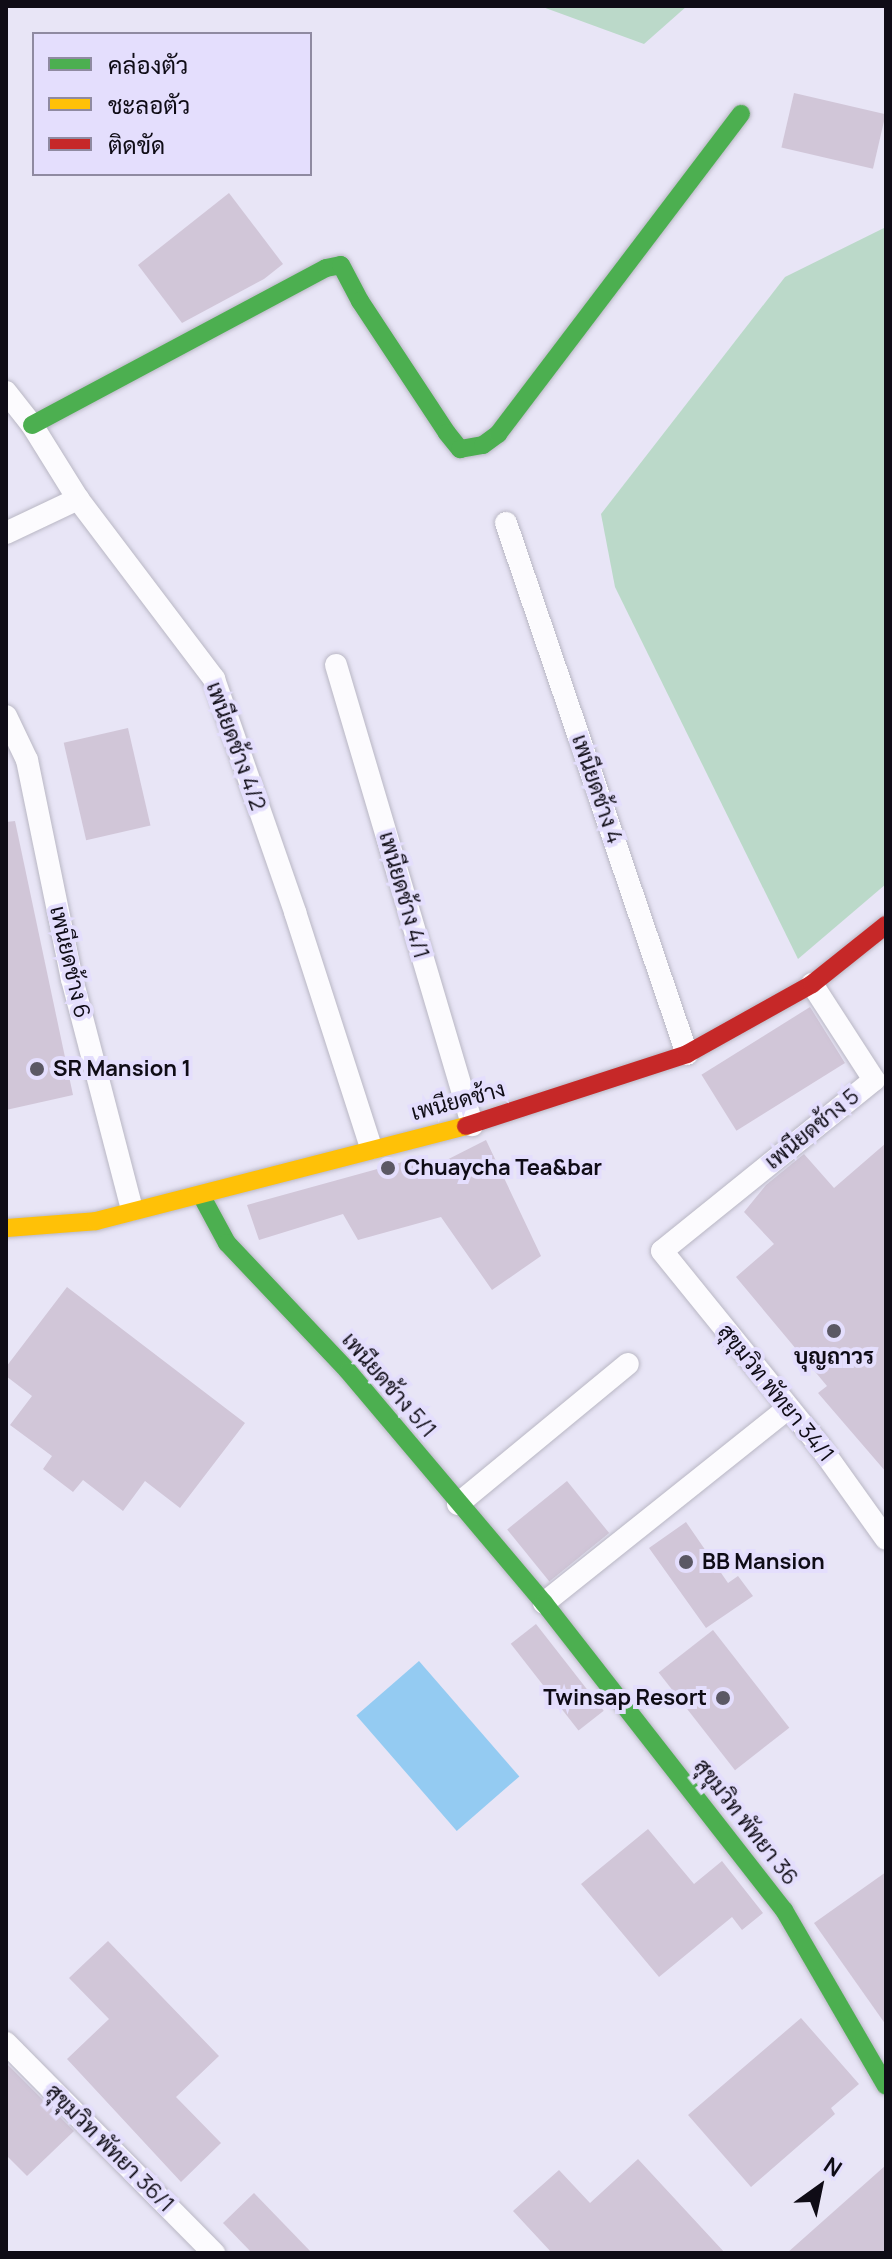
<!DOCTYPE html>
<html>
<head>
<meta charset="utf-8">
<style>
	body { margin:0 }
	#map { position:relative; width:892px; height:2259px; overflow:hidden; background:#e8e5f6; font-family:Manrope,Sarabun,sans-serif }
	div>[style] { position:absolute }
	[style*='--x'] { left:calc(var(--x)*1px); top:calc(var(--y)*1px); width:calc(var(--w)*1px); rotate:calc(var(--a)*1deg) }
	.green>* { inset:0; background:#bbd9c9 }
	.water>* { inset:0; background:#94cbf2; transform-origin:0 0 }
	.building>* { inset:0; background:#d1c6d8; transform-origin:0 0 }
	.roads { filter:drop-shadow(0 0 2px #b9b7c4) drop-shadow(0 0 2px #b9b7c4) }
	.street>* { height:22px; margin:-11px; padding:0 11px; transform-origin:11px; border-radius:11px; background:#fcfbfe }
	.fast>* { height:18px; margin:-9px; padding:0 9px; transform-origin:9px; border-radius:9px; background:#4caf50 }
	.slow>* { height:18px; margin:-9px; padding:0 9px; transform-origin:9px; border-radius:9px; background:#ffc107 }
	.jam>* { height:18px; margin:-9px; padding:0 9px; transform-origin:9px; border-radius:9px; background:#c62828 }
	.dots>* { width:22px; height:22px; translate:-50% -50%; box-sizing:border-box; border:4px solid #e4defd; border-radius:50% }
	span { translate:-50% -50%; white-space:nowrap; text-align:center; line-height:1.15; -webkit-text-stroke:8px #e4defd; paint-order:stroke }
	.street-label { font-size:22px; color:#0f0c16 }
	.poi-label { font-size:22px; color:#0f0c16; font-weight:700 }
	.left { translate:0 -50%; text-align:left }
	.right { translate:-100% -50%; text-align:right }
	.frame { position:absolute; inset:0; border:8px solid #0f0c16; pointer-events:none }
	.legend { position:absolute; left:32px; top:32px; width:280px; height:144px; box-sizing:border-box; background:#e4defd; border:2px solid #8f8aa1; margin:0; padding:10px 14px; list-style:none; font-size:24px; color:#0f0c16 }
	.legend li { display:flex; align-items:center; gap:16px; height:40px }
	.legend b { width:40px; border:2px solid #8f8aa1 }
	.north { position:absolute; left:780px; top:2147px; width:80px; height:80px; -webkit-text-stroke:6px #e4defd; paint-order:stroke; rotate:33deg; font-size:22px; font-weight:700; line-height:32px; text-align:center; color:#0f0c16 }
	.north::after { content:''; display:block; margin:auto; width:28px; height:36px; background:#0f0c16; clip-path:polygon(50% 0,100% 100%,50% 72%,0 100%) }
</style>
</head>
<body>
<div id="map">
	<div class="green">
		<div style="clip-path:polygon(540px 6px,687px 6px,644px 44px)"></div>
		<div style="clip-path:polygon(886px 227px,886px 884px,798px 959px,615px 587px,601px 514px,785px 277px)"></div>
	</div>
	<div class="water">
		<div style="left:419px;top:1661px;width:153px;height:83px;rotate:49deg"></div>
	</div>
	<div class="building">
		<div style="left:794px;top:93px;width:94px;height:56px;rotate:13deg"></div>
		<div style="clip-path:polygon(229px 193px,283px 264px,264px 279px,182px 323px,138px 265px)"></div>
		<div style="left:128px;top:728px;width:100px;height:66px;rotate:77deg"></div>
		<div style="clip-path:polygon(15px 821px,73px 1095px,6px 1110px,6px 822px)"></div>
		<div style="left:810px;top:1007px;width:66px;height:128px;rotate:58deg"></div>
		<div style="clip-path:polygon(486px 1140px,541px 1256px,492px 1290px,441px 1217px,358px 1240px,343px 1214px,259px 1240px,247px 1205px,410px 1160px,419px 1174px)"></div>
		<div style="clip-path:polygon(886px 1143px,886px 1472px,818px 1393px,827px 1386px,736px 1277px,774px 1244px,744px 1212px,766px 1185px,804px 1154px,834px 1188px)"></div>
		<div style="clip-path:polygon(67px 1287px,245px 1423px,180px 1508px,145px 1481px,123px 1511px,83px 1480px,73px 1492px,43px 1469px,52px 1456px,10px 1425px,32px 1396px,6px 1376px,6px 1367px)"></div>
		<div style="left:567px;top:1481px;width:67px;height:77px;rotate:51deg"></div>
		<div style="clip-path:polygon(686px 1522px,728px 1583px,738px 1576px,753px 1596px,706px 1628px,649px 1548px)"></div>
		<div style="left:536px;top:1624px;width:110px;height:32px;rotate:52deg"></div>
		<div style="left:713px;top:1630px;width:124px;height:69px;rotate:52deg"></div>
		<div style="clip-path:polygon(648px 1829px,694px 1884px,722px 1861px,763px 1913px,742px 1930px,732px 1917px,659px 1977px,581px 1884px)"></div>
		<div style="clip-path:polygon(886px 1872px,886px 2025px,814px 1923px)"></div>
		<div style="clip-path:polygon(108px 1941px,219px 2056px,176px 2097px,221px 2143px,181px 2182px,67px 2059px,109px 2019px,69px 1978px)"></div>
		<div style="clip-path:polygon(801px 2018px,859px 2084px,831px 2108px,835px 2114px,751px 2187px,688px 2115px)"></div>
		<div style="clip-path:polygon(6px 2063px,74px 2131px,27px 2176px,6px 2155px)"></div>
		<div style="clip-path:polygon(638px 2159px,725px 2253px,552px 2253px,513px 2211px,559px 2170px,590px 2203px)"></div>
		<div style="clip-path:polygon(886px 2165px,886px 2253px,787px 2253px)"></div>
		<div style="clip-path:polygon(254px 2193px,312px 2253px,252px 2253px,223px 2223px)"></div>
	</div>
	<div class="roads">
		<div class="street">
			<div style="--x:6;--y:392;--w:42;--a:51.8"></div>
			<div style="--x:32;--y:425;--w:87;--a:58.1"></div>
			<div style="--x:78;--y:499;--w:226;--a:52.9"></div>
			<div style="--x:214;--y:679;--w:247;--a:70.8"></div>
			<div style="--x:295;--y:912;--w:248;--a:72.1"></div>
			<div style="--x:506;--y:523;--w:561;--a:71.18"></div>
			<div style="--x:6;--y:533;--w:80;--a:-25.3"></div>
			<div style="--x:336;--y:665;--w:480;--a:73.5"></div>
			<div style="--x:6;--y:716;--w:49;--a:64.5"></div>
			<div style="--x:27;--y:760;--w:224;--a:78.4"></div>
			<div style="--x:72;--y:979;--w:238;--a:75.4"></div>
			<div style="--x:812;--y:984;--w:114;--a:57.1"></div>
			<div style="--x:874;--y:1080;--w:272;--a:141.1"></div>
			<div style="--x:662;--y:1251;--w:250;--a:51"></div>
			<div style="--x:819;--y:1445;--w:115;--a:54.5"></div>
			<div style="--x:458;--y:1504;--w:220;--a:-39.5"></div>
			<div style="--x:544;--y:1603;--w:312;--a:-38.6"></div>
			<div style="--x:6;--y:2043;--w:296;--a:45.3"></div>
		</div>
		<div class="fast">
			<div style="--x:32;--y:425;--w:333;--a:-28.1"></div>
			<div style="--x:326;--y:268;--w:15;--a:-11"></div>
			<div style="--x:341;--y:265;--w:41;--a:62.2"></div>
			<div style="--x:360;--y:301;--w:158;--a:56.6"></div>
			<div style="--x:447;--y:433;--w:21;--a:51"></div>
			<div style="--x:460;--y:449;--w:23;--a:-10"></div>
			<div style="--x:483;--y:445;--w:19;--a:-36"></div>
			<div style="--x:498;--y:434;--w:402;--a:-52.8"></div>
			<div style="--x:201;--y:1195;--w:55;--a:61.6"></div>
			<div style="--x:227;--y:1243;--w:176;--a:46.6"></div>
			<div style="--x:348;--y:1371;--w:304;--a:49.8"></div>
			<div style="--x:544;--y:1603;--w:390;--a:52"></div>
			<div style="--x:784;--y:1910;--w:203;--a:59.9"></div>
		</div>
		<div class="slow">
			<div style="--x:6;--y:1228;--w:90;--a:-4.4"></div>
			<div style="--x:96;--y:1221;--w:382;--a:-14.4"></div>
		</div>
		<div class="jam">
			<div style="--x:466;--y:1126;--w:232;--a:-18"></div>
			<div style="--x:687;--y:1054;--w:143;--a:-29.2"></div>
			<div style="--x:812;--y:984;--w:95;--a:-38.6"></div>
		</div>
	</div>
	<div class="dots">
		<div style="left:37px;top:1069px;background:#5b5864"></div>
		<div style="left:388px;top:1168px;background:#5b5864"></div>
		<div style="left:834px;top:1331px;background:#5b5864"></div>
		<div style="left:686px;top:1562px;background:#5b5864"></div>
		<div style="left:723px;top:1698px;background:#5b5864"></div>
	</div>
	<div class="street-label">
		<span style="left:236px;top:746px;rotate:70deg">เพนียดช้าง 4/2</span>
		<span style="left:597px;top:789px;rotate:71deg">เพนียดช้าง 4</span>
		<span style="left:404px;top:895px;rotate:74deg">เพนียดช้าง 4/1</span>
		<span style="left:70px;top:962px;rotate:77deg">เพนียดช้าง 6</span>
		<span style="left:458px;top:1101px;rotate:-15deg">เพนียดช้าง</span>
		<span style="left:812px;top:1129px;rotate:-39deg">เพนียดช้าง 5</span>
		<span style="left:389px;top:1385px;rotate:49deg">เพนียดช้าง 5/1</span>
		<span style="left:776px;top:1393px;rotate:51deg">สุขุมวิท พัทยา 34/1</span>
		<span style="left:746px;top:1822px;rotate:52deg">สุขุมวิท พัทยา 36</span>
		<span style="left:110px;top:2148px;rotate:45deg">สุขุมวิท พัทยา 36/1</span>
	</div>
	<div class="poi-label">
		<span class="left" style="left:53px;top:1069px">SR Mansion 1</span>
		<span class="left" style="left:404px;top:1168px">Chuaycha Tea&amp;bar</span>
		<span style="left:834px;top:1357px">บุญถาวร</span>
		<span class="left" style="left:702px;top:1562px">BB Mansion</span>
		<span class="right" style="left:707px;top:1698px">Twinsap Resort</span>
	</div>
	<div class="frame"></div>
	<ul class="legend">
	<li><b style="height:10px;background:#4caf50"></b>คล่องตัว</li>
	<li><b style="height:10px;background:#ffc107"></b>ชะลอตัว</li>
	<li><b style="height:10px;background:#c62828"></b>ติดขัด</li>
	</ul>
	<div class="north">N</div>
</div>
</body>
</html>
